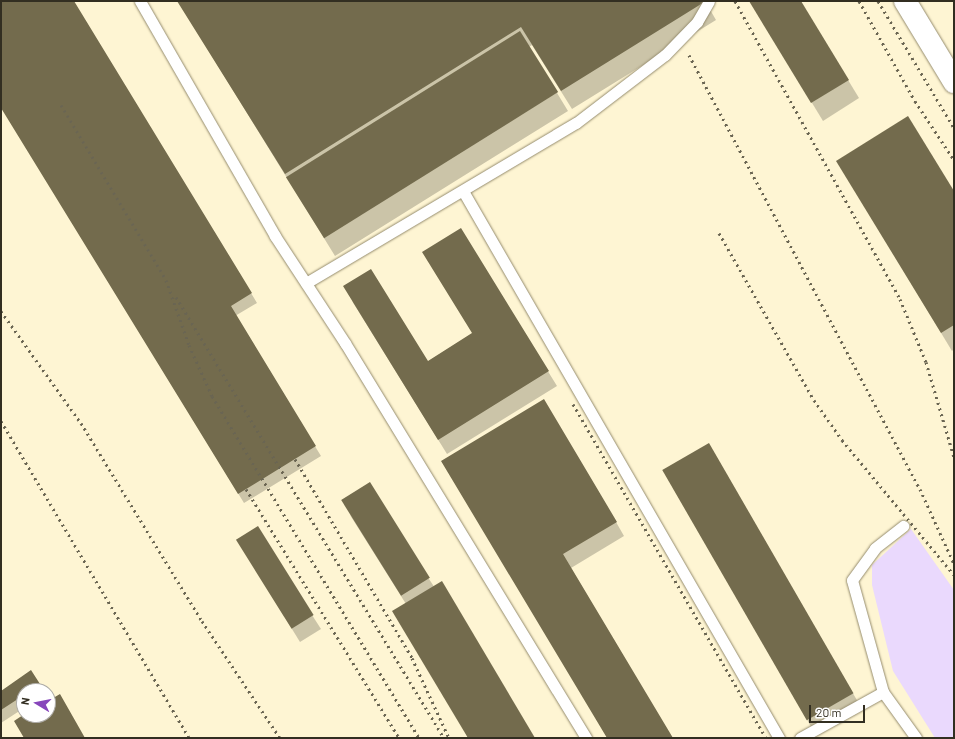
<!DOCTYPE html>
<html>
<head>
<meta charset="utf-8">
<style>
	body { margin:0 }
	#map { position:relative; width:955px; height:739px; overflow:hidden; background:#fef5d3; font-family:Barlow,sans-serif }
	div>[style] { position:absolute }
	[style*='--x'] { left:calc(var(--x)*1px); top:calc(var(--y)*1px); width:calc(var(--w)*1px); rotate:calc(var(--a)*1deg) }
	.green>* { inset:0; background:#ead9fd }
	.shadow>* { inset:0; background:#0003; transform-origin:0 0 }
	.building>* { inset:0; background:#736b4d; transform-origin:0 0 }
	.roads { filter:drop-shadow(0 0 1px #958c6e) drop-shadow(0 0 1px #958c6e) }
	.service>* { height:11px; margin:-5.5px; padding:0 5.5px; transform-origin:5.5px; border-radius:5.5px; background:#fff }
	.tertiary>* { height:22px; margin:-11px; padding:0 11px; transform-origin:11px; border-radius:11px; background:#fff }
	.rail>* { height:3px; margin-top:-1.5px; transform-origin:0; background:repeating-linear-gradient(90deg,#6a6552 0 2px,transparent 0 6px) }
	span { translate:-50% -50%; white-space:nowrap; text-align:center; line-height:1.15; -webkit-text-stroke:4px #fff; paint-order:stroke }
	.frame { position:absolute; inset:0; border:2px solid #322e21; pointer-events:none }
	.north { position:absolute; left:16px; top:683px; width:40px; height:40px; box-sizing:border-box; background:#fff; border:1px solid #adaba6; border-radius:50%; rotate:280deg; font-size:11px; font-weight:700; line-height:16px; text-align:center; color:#322e21 }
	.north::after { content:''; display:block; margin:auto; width:14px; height:18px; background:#8746bb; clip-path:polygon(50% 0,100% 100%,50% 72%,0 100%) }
	.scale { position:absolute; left:809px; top:705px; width:56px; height:18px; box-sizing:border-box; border:2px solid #322e21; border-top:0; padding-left:5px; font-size:12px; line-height:14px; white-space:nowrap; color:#322e21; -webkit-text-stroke:3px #fff; paint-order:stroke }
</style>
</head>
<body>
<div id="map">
	<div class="green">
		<div style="clip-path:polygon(911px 529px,954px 590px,954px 738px,935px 738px,893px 671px,872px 585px,872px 565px)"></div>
	</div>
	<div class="shadow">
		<div style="clip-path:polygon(1px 1px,73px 1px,257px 303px,235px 316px,321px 456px,244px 503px,1px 106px)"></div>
		<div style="clip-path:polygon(178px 1px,705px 1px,716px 20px,572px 109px,532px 45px,529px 47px,568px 111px,335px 256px)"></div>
		<div style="clip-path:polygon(750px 1px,800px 1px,859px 98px,823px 121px)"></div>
		<div style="clip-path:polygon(848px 179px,954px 193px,954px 349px,952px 351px)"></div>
		<div style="clip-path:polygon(461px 230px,557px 386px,447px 454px,352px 301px,427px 362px,473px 333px)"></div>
		<div style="left:709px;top:444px;width:304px;height:53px;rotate:60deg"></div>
		<div style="clip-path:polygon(451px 475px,616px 522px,624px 536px,571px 568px,672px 738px,608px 738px)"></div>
		<div style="clip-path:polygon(350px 515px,429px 579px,534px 738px,468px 738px,406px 604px)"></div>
		<div style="clip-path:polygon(237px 540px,312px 615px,321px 629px,300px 642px)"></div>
		<div style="clip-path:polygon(31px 672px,43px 691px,24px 691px,24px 708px,1px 723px,1px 692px)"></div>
	</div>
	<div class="building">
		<div style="clip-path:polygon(1px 1px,74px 1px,252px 293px,231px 306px,316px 446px,238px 494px,1px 108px)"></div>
		<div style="clip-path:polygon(177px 1px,706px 1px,561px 91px,521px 27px,285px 174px)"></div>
		<div style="clip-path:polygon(749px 1px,801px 1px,849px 80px,811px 103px)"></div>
		<div style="left:520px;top:31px;width:72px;height:276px;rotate:58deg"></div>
		<div style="clip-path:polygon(908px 116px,954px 191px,954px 325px,941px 333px,836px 161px)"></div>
		<div style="clip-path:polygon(461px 228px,549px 371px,438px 440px,343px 286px,371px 269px,428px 361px,472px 333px,422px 252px)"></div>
		<div style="clip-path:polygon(544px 399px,617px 522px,563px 554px,673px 738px,607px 738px,441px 461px)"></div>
		<div style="left:709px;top:443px;width:289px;height:54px;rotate:60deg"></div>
		<div style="left:370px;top:482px;width:113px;height:34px;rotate:58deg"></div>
		<div style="left:258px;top:526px;width:105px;height:26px;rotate:58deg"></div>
		<div style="clip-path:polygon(442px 581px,535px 738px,468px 738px,392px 611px)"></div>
		<div style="clip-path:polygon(31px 670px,40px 684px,24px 691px,24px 695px,1px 710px,1px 691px)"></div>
		<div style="clip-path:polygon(60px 694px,85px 738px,24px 738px,14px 721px,23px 715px,48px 715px,48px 701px)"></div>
	</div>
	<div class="roads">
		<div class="service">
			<div style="--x:140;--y:1;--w:271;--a:60.1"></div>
			<div style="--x:275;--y:236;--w:128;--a:56.8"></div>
			<div style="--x:345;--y:343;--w:463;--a:58.6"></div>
			<div style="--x:463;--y:191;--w:632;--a:59.99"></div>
			<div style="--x:306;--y:283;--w:314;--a:-30.7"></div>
			<div style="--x:576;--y:123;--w:112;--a:-37.4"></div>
			<div style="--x:665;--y:55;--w:46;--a:-45.9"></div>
			<div style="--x:697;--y:22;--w:24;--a:-60"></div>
			<div style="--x:883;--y:692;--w:57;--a:54.3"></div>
			<div style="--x:800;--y:738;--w:95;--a:-29"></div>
			<div style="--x:883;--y:692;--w:116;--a:-105.5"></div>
			<div style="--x:852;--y:580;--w:39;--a:-54"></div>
			<div style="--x:875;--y:548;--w:36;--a:-38"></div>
		</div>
		<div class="tertiary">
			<div style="--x:905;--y:1;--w:95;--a:58.8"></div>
		</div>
	</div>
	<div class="rail">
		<div style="--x:735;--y:1;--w:341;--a:61"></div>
		<div style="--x:900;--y:299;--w:68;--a:67.6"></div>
		<div style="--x:926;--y:362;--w:99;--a:73.6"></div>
		<div style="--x:859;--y:1;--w:115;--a:60.8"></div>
		<div style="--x:915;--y:101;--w:71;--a:56.5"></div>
		<div style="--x:878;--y:1;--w:148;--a:59.1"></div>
		<div style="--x:689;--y:55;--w:492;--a:62"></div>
		<div style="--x:920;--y:489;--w:82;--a:65.6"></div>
		<div style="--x:61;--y:105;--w:204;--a:59"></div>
		<div style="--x:166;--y:280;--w:69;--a:70.5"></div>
		<div style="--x:189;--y:345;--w:56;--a:65.7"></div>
		<div style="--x:212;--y:396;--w:400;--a:58.8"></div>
		<div style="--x:719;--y:233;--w:192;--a:60.4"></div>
		<div style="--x:814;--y:400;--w:49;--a:55"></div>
		<div style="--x:842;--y:440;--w:175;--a:50.3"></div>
		<div style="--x:176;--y:297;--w:516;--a:58.71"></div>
		<div style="--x:1;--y:311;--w:138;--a:54.5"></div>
		<div style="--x:81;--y:423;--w:232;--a:58.6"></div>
		<div style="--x:202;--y:621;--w:141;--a:56.3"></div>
		<div style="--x:573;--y:404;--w:386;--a:60"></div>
		<div style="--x:1;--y:421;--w:369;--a:59.3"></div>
		<div style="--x:295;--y:459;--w:231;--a:59.5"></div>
		<div style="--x:412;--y:658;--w:88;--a:65.2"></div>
		<div style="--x:246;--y:489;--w:292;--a:58.4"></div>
	</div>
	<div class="frame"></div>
	<div class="north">N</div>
	<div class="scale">20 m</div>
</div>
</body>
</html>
